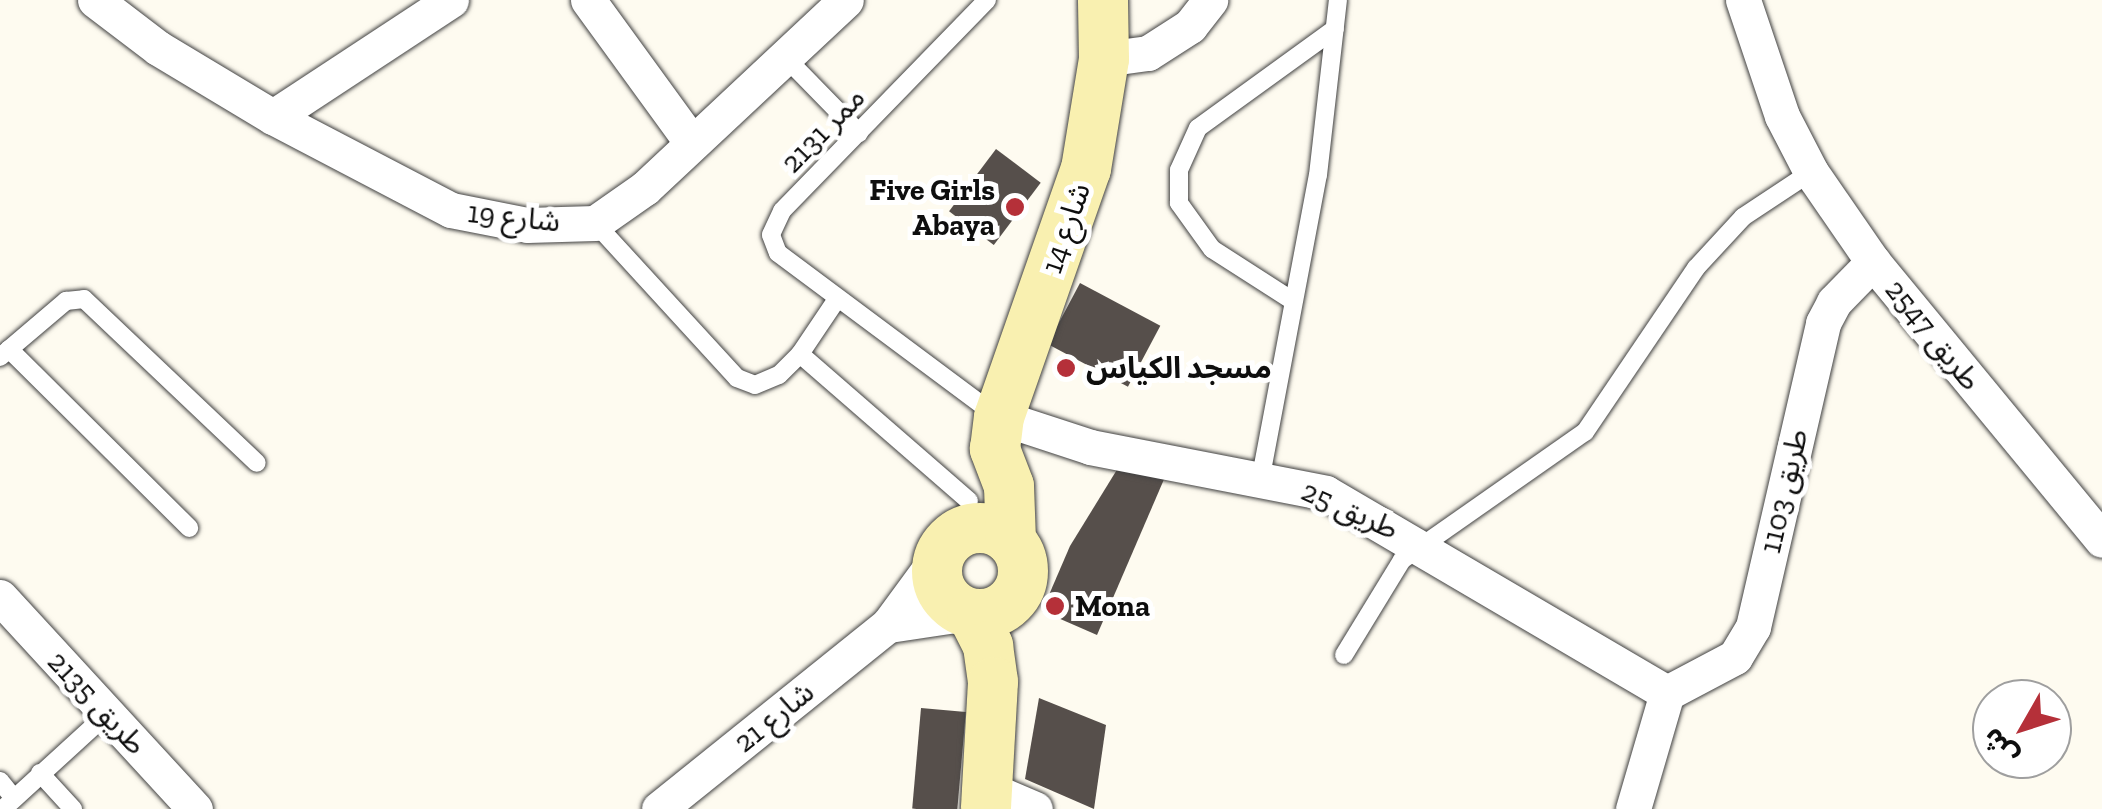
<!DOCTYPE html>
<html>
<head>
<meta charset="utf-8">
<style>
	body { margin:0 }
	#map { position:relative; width:2102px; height:809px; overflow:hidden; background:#fefbf0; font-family:"Zilla Slab","Noto Sans Arabic",serif }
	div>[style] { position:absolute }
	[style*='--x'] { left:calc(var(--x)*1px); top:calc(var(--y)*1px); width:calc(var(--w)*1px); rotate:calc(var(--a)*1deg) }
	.building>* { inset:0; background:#564f4b; transform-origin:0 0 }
	.roads { filter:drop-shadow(0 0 2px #414141) drop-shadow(0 0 2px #414141) }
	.lane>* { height:18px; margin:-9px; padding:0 9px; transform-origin:9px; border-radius:9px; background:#fff }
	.street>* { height:35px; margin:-17.5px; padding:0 17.5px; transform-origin:17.5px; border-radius:17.5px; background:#fff }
	.secondary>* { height:50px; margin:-25px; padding:0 25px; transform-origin:25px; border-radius:25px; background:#f9f0b0 }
	.secondary>.ring { margin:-25px; padding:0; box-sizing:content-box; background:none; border:50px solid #f9f0b0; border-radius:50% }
	.dots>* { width:28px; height:28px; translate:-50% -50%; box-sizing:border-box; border:5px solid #fff; border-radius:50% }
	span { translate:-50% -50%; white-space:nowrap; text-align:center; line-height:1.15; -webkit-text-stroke:10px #fff; paint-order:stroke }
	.street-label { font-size:30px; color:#0e0e0e }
	.poi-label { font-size:30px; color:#0e0e0e; font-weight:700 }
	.right { translate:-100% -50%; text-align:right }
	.left { translate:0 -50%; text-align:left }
	.north { position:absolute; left:1972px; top:679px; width:100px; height:100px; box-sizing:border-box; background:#fff; border:2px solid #9f9f9f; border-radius:50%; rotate:231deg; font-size:28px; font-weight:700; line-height:40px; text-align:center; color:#0e0e0e }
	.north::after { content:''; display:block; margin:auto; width:35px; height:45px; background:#b53039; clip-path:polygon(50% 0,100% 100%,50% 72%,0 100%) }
</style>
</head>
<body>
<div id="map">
	<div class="building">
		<div style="left:996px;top:149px;width:56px;height:78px;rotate:37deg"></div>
		<div style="left:1080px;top:283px;width:91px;height:69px;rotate:28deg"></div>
		<div style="clip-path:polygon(1118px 468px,1165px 477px,1097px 635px,1042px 611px,1070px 546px)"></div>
		<div style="clip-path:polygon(1039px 698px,1106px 725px,1094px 809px,1025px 779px)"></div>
		<div style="left:921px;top:708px;width:45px;height:101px;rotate:5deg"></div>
	</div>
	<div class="roads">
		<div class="lane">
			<div style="--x:987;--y:0;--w:294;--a:134.2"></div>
			<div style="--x:782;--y:211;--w:26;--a:115"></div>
			<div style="--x:771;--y:235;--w:19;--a:69"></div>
			<div style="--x:778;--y:253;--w:273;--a:36.7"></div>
			<div style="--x:783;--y:55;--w:109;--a:45.7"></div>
			<div style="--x:595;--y:223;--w:210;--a:47.5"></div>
			<div style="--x:737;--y:378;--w:19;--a:21"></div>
			<div style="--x:755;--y:385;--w:26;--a:-23"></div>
			<div style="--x:779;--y:375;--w:30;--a:-45"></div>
			<div style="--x:800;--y:354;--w:66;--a:-56.1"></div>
			<div style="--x:1293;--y:301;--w:96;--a:-147.3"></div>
			<div style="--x:1212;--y:249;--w:57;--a:-125.7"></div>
			<div style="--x:1179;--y:203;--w:33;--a:-90"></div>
			<div style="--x:1179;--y:170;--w:46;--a:-65.7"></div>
			<div style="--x:1198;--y:128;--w:169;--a:-35.9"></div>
			<div style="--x:9;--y:349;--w:254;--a:44.8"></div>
			<div style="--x:800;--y:354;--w:224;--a:41"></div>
			<div style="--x:0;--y:357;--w:87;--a:-40.3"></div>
			<div style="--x:66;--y:301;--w:18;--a:-6"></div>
			<div style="--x:84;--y:299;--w:238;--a:43.5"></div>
			<div style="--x:1261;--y:476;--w:306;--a:-79.3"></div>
			<div style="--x:1318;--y:175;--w:176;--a:-83.5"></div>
			<div style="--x:1344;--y:655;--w:111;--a:-58.6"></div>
			<div style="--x:1402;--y:560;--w:223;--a:-35"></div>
			<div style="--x:1585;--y:432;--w:198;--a:-55.9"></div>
			<div style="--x:1696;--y:268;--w:69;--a:-47.3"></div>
			<div style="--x:1743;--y:217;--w:82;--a:-33.5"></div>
			<div style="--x:40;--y:773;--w:49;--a:47.5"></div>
			<div style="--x:0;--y:781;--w:22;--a:51"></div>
			<div style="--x:3;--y:809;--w:141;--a:-42.4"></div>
		</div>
		<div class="street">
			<div style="--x:95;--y:0;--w:79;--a:37.3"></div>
			<div style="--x:158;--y:48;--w:134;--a:31"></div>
			<div style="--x:273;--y:117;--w:201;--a:27.6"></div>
			<div style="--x:451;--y:210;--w:77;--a:11.2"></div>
			<div style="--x:527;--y:225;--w:68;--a:-1.7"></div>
			<div style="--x:595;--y:223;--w:61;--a:-35"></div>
			<div style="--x:645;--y:188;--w:275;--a:-43.1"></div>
			<div style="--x:588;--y:0;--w:175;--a:54"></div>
			<div style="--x:1743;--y:0;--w:122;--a:71.4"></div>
			<div style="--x:1782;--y:116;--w:63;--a:62.6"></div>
			<div style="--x:1811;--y:172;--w:109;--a:55.4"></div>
			<div style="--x:1873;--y:262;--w:360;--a:50.5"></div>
			<div style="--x:1104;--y:59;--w:44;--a:-7.8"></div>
			<div style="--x:1148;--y:53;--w:50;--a:-32.7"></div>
			<div style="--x:1190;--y:26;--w:33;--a:-52"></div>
			<div style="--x:273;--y:117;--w:213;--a:-33.3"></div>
			<div style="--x:999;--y:417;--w:96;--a:18.2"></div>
			<div style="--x:1090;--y:447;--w:240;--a:11"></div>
			<div style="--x:1326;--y:493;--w:395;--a:30.4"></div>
			<div style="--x:0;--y:597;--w:288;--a:47.4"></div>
			<div style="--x:888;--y:625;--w:81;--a:-8.5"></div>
			<div style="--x:1667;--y:693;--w:77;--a:-27.9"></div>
			<div style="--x:1735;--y:657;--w:35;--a:-59"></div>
			<div style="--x:1753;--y:627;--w:312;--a:-77"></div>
			<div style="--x:1823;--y:323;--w:24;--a:-62"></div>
			<div style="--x:1834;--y:302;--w:56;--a:-45.7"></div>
			<div style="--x:988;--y:789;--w:51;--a:23.1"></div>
			<div style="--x:659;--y:809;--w:294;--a:-38.8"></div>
			<div style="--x:888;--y:625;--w:84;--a:-53.7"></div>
			<div style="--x:1633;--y:809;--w:121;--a:-73.7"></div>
		</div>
		<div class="secondary">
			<div class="ring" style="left:937px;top:528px;width:36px;height:36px"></div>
			<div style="--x:1011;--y:541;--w:55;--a:-92.1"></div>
			<div style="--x:1009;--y:486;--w:40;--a:-111"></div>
			<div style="--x:995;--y:449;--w:32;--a:-83"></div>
			<div style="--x:999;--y:417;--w:263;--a:-70.7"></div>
			<div style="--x:1086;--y:169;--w:111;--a:-80.7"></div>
			<div style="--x:1104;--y:59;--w:59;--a:-91"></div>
			<div style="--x:972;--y:614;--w:36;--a:63"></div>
			<div style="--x:988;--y:646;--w:36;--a:82"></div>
			<div style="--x:993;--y:682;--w:127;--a:93.2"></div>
		</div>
	</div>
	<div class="dots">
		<div style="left:1015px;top:207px;background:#b53039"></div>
		<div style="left:1066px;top:368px;background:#b53039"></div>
		<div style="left:1055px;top:606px;background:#b53039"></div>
	</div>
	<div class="street-label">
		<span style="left:823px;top:130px;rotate:-46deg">ممر 2131</span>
		<span style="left:514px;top:217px;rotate:6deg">شارع 19</span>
		<span style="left:1066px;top:228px;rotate:-71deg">شارع 14</span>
		<span style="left:1933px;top:335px;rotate:51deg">طريق 2547</span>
		<span style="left:1784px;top:491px;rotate:-77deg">طريق 1103</span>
		<span style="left:1350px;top:510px;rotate:24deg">طريق 25</span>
		<span style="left:97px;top:703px;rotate:47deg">طريق 2135</span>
		<span style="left:774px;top:717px;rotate:-39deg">شارع 21</span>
	</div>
	<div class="poi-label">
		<span class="right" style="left:995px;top:207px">Five Girls<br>Abaya</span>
		<span class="left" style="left:1086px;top:368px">مسجد الكياس</span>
		<span class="left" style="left:1075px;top:606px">Mona</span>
	</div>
	<div class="north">ش</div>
</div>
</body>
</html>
